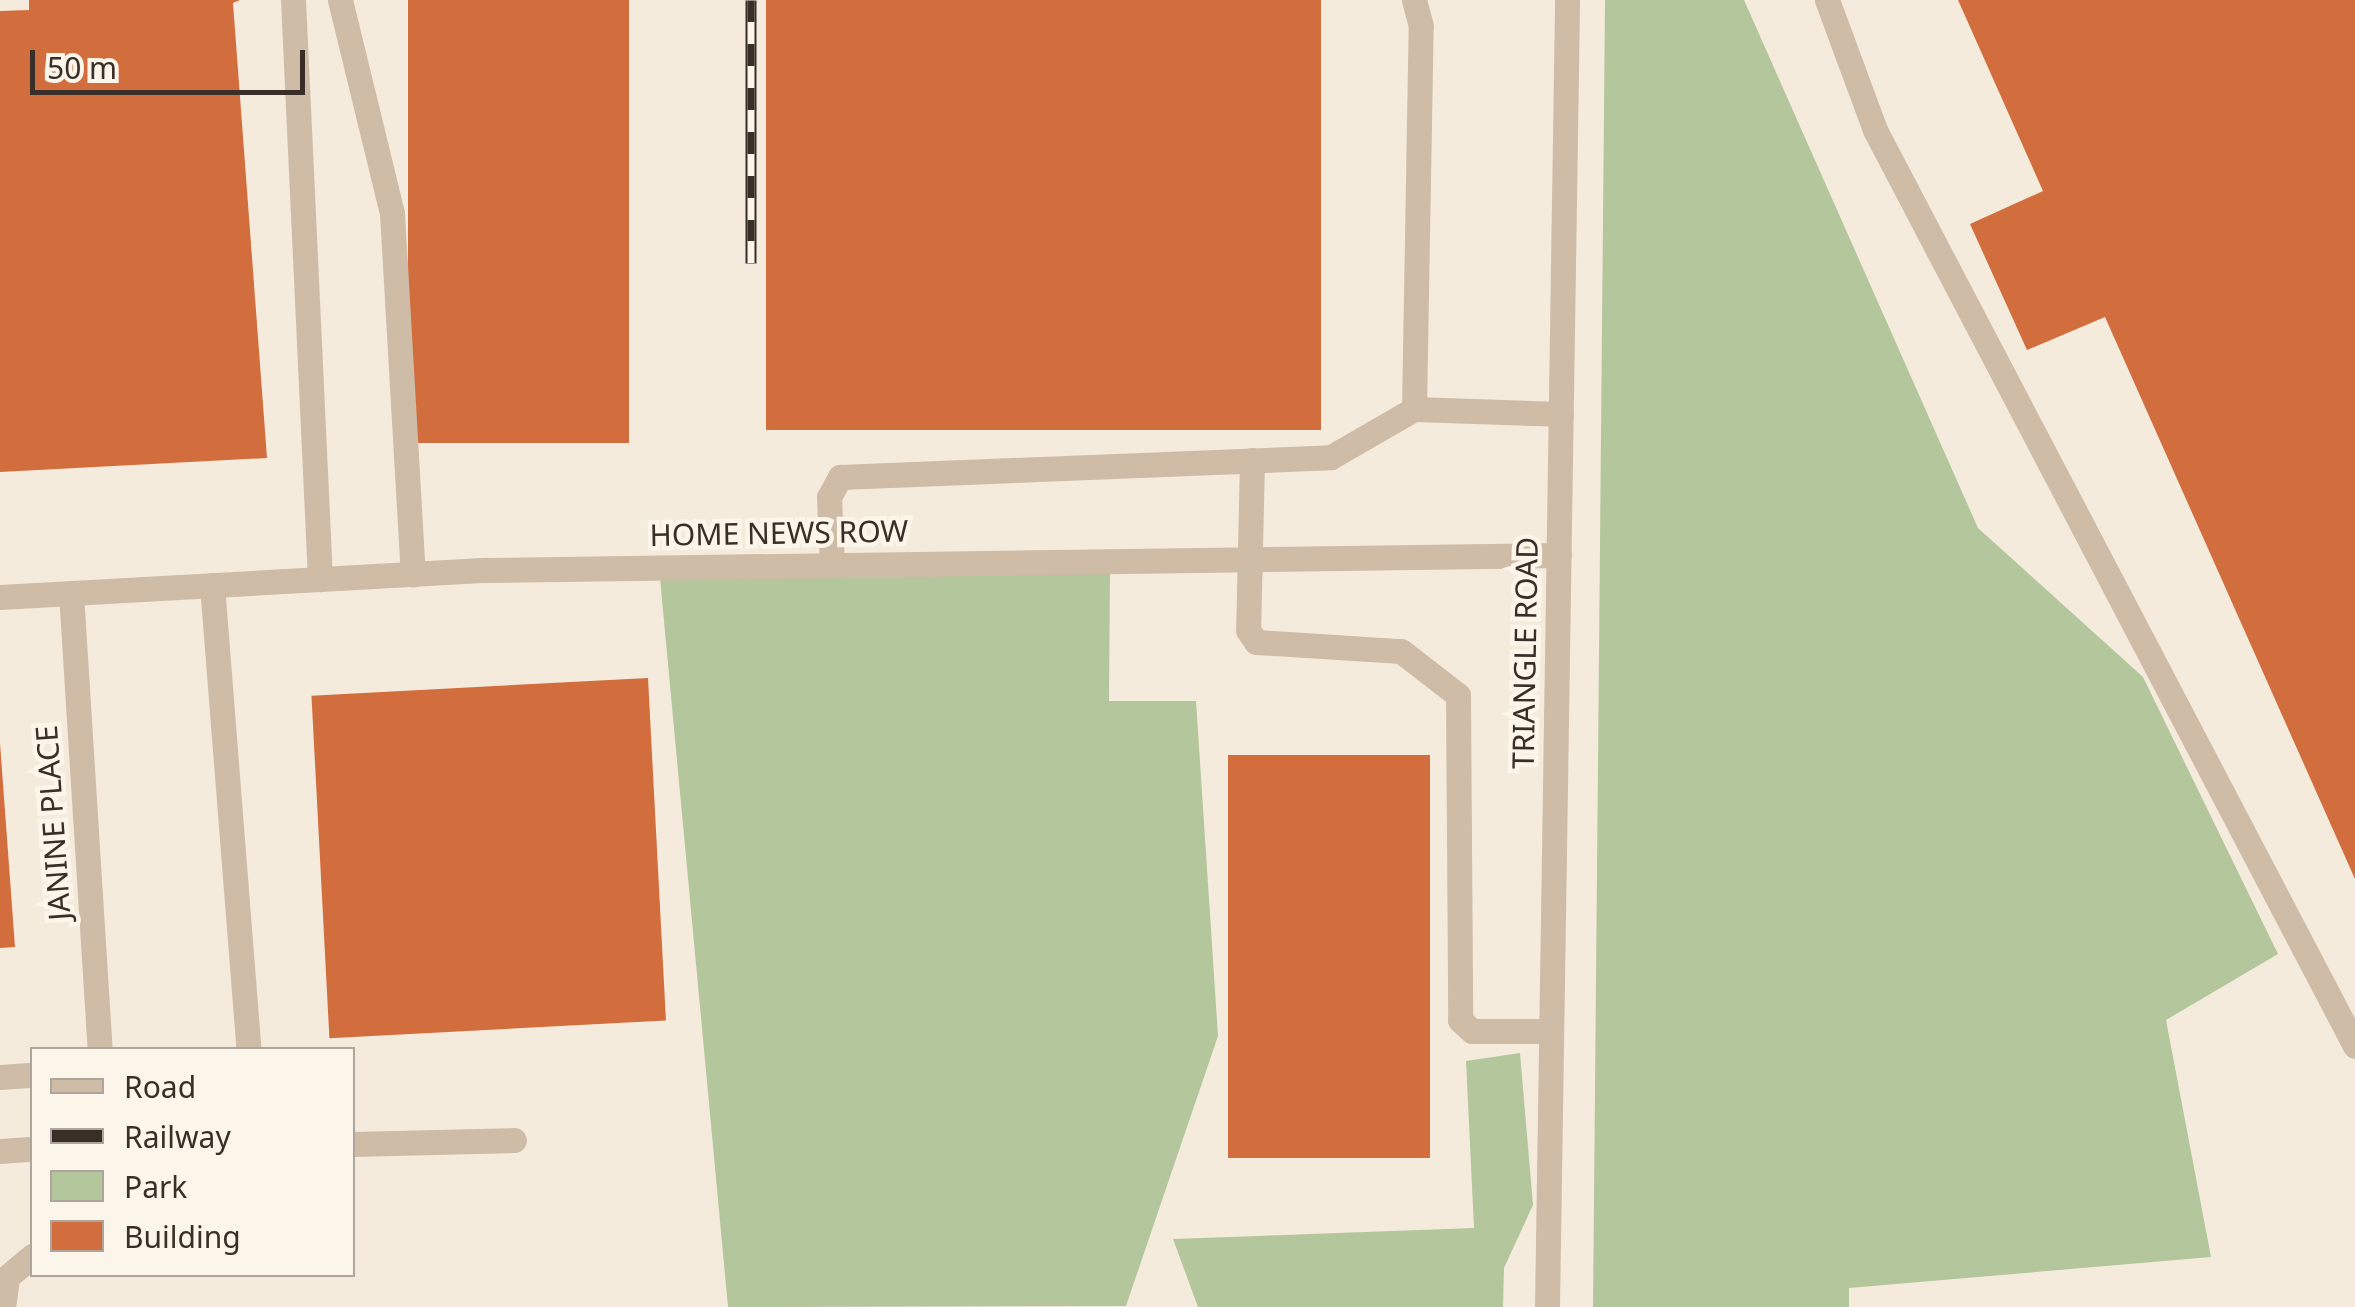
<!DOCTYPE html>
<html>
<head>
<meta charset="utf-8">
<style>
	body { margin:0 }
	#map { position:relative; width:2355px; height:1307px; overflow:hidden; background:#f5ebdd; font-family:"Noto Sans",sans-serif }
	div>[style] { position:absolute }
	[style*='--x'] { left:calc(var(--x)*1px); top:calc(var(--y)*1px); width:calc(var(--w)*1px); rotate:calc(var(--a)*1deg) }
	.green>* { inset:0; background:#b4c69b }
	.building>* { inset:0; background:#d26d3e; transform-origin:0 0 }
	.minor>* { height:25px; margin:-12.5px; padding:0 12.5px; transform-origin:12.5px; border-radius:12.5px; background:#cfbca7 }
	.rail>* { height:11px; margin-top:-5.5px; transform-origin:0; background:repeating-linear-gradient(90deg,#fcf5ea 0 22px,#3a2f28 0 44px); box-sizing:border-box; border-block:2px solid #3a2f28 }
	span { translate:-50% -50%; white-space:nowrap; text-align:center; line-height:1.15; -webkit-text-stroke:9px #fcf5ea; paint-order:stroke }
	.street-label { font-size:30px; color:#3a2f28 }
	.legend { position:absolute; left:30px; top:1047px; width:325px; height:230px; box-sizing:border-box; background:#fcf5ea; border:2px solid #aea69c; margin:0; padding:12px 18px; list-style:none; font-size:30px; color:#3a2f28 }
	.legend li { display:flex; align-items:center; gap:20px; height:50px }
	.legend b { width:50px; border:2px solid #aea69c }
	.scale { position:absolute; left:30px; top:50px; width:275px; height:45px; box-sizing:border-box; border:5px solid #3a2f28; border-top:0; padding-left:12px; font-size:30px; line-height:35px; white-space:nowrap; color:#3a2f28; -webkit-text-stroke:8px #fcf5ea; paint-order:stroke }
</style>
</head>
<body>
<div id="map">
	<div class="green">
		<div style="clip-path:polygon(1605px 0,1744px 0,1978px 528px,2143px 677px,2278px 954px,2166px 1020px,2211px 1257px,1849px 1288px,1849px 1307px,1593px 1307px)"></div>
		<div style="clip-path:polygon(1110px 572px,1109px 701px,1196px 701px,1218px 1036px,1126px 1306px,728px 1307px,660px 578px)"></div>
		<div style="clip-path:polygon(1520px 1053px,1533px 1205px,1504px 1268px,1503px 1307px,1198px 1307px,1173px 1239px,1474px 1228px,1466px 1061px)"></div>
	</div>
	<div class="building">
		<div style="clip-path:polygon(29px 0,240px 0,233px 3px,267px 458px,0 472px,0 11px,29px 10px)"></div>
		<div style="left:408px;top:0;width:221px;height:443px"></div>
		<div style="left:766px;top:0;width:555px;height:430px"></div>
		<div style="clip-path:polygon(1958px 0,2355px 0,2355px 879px,2105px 317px,2027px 350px,1970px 224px,2043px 191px)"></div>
		<div style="left:648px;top:678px;width:343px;height:337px;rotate:87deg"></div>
		<div style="clip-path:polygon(0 743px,15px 947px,0 948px)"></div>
		<div style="left:1228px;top:755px;width:202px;height:403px"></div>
	</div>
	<div class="minor">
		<div style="--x:293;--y:0;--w:580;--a:87.33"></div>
		<div style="--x:340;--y:0;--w:219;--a:76.3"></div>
		<div style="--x:392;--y:213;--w:362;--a:86.7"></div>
		<div style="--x:1827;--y:0;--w:139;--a:69.7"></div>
		<div style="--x:1875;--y:130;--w:1034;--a:62.34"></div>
		<div style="--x:1414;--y:409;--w:383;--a:-89"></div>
		<div style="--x:1421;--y:26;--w:27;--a:-105"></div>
		<div style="--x:1252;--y:460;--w:170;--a:91.3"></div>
		<div style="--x:1248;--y:630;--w:14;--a:56"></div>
		<div style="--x:1256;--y:642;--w:145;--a:3.6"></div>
		<div style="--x:1401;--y:651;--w:72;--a:37.7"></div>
		<div style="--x:1458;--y:695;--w:325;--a:89.6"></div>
		<div style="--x:1460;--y:1020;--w:16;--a:43"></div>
		<div style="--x:1472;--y:1031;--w:79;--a:0"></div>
		<div style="--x:832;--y:565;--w:68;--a:-92.5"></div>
		<div style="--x:829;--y:497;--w:23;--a:-61"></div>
		<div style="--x:840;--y:477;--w:491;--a:-2.3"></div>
		<div style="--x:1331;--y:457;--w:96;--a:-30"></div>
		<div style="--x:1414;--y:409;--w:147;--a:1.9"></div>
		<div style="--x:212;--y:585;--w:466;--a:85.5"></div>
		<div style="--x:71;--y:593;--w:458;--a:86.4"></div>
		<div style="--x:0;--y:597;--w:487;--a:-3.2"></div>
		<div style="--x:486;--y:570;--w:1073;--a:-0.8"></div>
		<div style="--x:0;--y:1077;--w:32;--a:-4"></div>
		<div style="--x:352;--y:1144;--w:162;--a:-1.4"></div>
		<div style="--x:0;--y:1151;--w:32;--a:-4"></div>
		<div style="--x:3;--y:1307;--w:30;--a:-82"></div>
		<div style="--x:7;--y:1277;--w:33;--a:-40"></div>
		<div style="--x:1547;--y:1307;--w:1307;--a:-89.12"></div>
	</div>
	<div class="rail">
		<div style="--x:751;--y:263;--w:263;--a:-90"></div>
	</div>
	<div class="street-label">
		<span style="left:779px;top:533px;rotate:-1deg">HOME NEWS ROW</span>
		<span style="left:1525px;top:653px;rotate:-89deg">TRIANGLE ROAD</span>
		<span style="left:53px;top:823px;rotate:-94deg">JANINE PLACE</span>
	</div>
	<ul class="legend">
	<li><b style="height:12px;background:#cfbca7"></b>Road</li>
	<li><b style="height:12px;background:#3a2f28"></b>Railway</li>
	<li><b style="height:28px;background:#b4c69b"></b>Park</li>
	<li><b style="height:28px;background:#d26d3e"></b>Building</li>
	</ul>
	<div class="scale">50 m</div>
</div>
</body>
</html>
